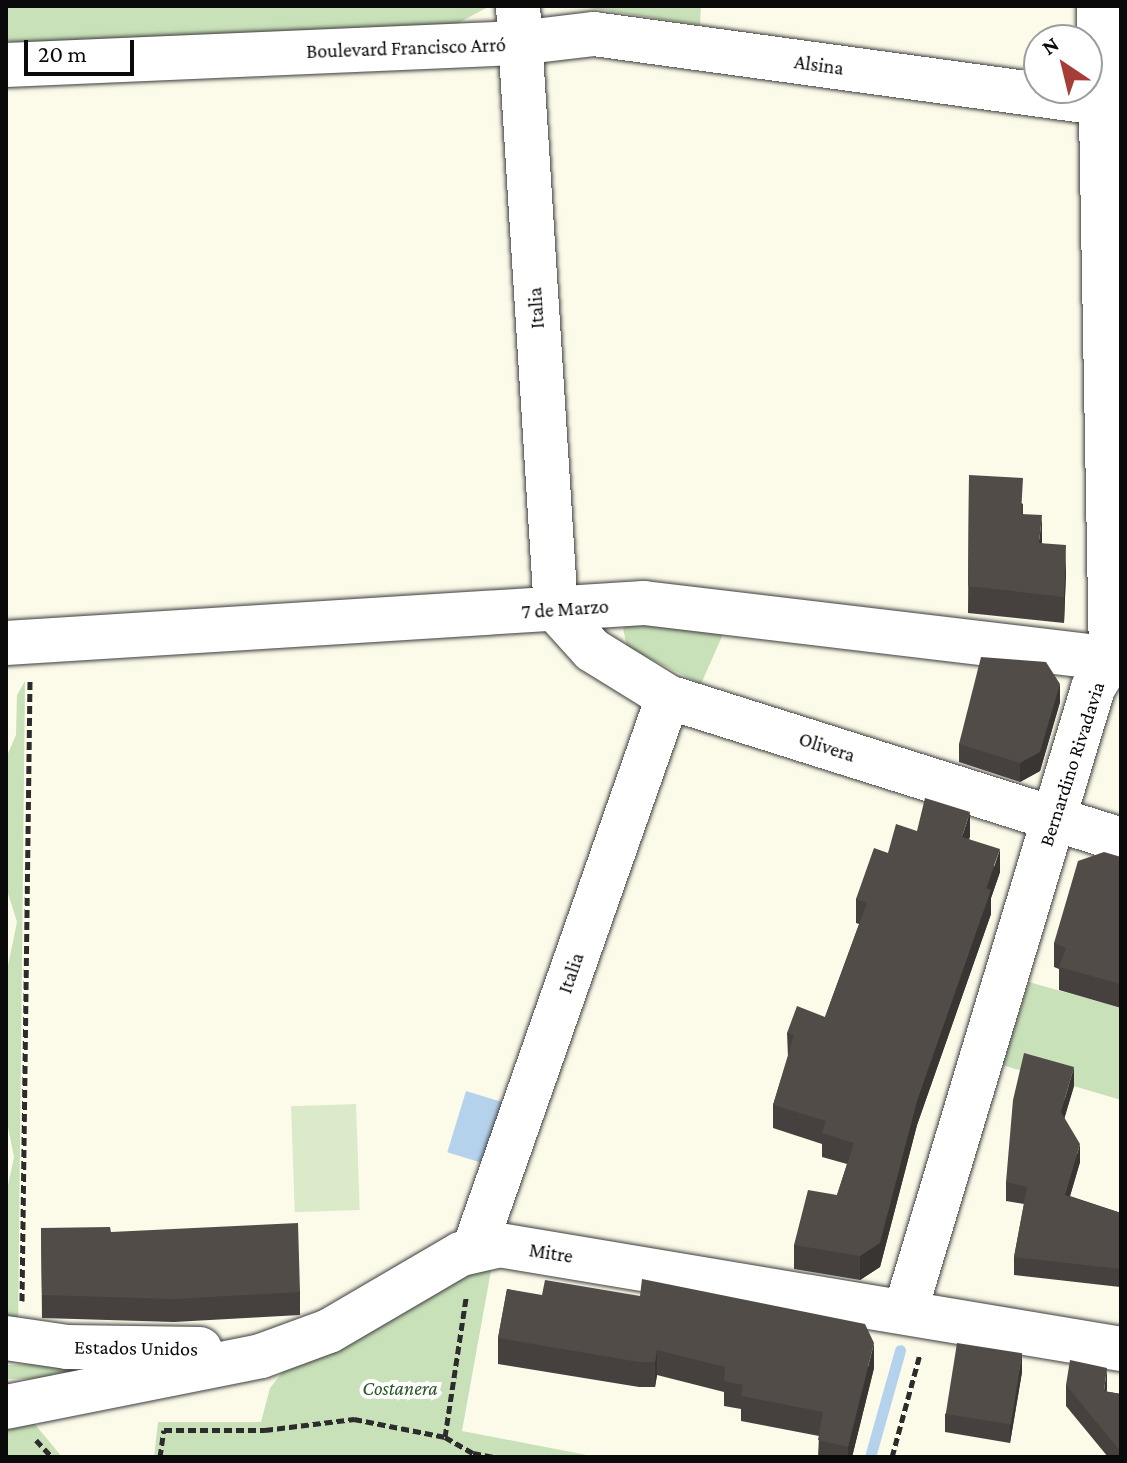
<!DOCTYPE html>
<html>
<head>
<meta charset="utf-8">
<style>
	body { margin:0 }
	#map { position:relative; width:1127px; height:1463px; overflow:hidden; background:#fcfbea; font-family:"Crimson Pro",serif }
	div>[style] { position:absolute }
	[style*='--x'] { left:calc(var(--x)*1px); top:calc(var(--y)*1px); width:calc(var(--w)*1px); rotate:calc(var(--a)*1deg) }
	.green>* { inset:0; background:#c9e1b9 }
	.pitch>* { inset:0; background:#dbeac9; transform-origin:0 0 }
	.water>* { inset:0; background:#b5d2ed; transform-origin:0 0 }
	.stream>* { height:11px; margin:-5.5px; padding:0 5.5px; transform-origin:5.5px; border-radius:5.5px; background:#b5d2ed }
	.path>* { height:5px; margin-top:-2.5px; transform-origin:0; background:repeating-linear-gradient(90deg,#2c2c2c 0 8px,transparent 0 12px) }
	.roads { filter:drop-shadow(0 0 2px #3d3d3d) drop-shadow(0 0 2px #3d3d3d) }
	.minor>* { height:44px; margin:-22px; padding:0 22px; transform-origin:22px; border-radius:22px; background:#fff }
	.wall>* { inset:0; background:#46413e }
	.shaded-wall>* { inset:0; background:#393532 }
	.building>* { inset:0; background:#514c48; transform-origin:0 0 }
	span { translate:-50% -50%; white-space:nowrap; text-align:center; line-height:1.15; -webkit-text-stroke:8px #fff; paint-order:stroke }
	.street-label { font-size:20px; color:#0a0a0a }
	.park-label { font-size:20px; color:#295824; font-style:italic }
	.frame { position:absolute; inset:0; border:8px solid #0a0a0a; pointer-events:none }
	.north { position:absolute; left:1023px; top:24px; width:80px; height:80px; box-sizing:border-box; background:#fff; border:2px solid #9d9d9d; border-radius:50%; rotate:325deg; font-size:22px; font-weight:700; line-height:32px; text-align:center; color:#0a0a0a }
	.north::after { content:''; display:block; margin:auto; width:28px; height:36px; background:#a63d36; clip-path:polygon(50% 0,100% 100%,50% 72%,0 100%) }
	.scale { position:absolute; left:24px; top:40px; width:110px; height:36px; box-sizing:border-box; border:4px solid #0a0a0a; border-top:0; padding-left:10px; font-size:24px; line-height:28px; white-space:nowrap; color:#0a0a0a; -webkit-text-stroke:6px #fff; paint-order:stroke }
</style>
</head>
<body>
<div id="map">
	<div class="green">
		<div style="clip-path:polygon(6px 6px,490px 6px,449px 28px,15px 43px,6px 40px)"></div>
		<div style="clip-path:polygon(577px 6px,701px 6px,700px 25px)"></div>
		<div style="clip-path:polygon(631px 621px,724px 632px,701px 684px,627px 647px,623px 628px)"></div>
		<div style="clip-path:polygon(25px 681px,18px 1333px,6px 1331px,6px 1195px,14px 1157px,6px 1117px,6px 975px,17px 922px,6px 887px,6px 758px,16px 735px,17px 695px)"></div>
		<div style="clip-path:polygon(1029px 982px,1121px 1008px,1121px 1100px,1002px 1065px)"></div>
		<div style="clip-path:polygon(492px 1265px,462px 1431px,597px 1457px,154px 1457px,158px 1422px,261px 1422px,270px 1388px,285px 1369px,470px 1271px)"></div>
		<div style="clip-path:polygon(70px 1363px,78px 1370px,71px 1378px,6px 1379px,6px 1365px)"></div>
		<div style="clip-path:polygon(29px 1417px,62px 1457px,6px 1457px,6px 1422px)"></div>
	</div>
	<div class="pitch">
		<div style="left:356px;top:1104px;width:106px;height:65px;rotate:88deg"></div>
	</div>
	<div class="water">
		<div style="left:466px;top:1091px;width:41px;height:64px;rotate:17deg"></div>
	</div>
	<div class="stream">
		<div style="--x:870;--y:1457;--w:111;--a:-74.3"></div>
	</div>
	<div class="path">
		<div style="--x:22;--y:1301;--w:622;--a:-89.26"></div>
		<div style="--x:445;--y:1437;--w:141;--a:-81.4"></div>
		<div style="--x:36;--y:1440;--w:23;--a:47"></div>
		<div style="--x:160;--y:1457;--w:27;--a:-82"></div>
		<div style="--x:164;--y:1430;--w:101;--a:0"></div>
		<div style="--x:265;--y:1430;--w:90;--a:-7"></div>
		<div style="--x:354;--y:1419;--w:93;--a:11.2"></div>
		<div style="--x:445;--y:1437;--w:32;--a:30"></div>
		<div style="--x:473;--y:1453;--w:21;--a:11"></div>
		<div style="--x:892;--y:1457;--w:107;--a:-74.8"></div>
	</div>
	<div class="roads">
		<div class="minor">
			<div style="--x:518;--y:6;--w:605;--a:86.4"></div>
			<div style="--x:6;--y:65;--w:512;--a:-2.46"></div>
			<div style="--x:518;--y:43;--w:77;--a:-6.8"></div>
			<div style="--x:594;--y:34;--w:532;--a:7.78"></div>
			<div style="--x:556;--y:610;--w:54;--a:48"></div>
			<div style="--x:592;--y:650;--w:89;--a:31.7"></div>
			<div style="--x:668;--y:697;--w:475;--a:17.5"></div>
			<div style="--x:6;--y:643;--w:639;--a:-3.59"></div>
			<div style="--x:644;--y:603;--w:480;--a:6.8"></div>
			<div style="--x:474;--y:1249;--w:585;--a:-70.64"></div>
			<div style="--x:905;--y:1312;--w:652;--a:-73.23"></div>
			<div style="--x:1093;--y:688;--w:35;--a:-59"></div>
			<div style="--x:1111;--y:658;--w:652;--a:-91.05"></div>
			<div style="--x:6;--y:1338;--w:62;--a:8.4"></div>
			<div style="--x:67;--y:1347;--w:133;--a:0.9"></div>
			<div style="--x:6;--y:1407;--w:260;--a:-11.3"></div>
			<div style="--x:261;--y:1356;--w:72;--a:-20.2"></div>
			<div style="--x:329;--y:1331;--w:153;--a:-30.3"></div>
			<div style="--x:461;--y:1254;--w:39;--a:-13"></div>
			<div style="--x:499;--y:1245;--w:631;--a:9.49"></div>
		</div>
	</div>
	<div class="wall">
		<div style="clip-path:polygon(969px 475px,1023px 504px,1023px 514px,1042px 543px,1066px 572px,1064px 623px,968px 613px)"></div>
		<div style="clip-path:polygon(1060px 702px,1040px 771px,1020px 782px,959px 762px,959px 744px)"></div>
		<div style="clip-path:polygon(917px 831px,970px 836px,969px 839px,1000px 872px,991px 898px,991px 914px,917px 1125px,880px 1267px,860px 1280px,794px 1269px,794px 1245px,837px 1195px,847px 1164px,822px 1157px,822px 1144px,773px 1128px,773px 1105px,788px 1057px,787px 1033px,825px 1017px,859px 924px,856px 923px,856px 899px,888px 853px)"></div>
		<div style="clip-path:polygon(1121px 857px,1121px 1008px,1059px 990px,1059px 969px,1054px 967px,1054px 943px)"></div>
		<div style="clip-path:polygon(1074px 1086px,1064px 1118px,1080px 1162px,1070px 1196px,1121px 1213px,1120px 1287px,1014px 1275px,1014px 1257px,1024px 1204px,1006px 1201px,1006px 1182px)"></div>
		<div style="clip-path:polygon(41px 1228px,111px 1232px,300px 1292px,300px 1315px,174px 1322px,42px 1318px)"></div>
		<div style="clip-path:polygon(507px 1289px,874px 1368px,852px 1457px,818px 1457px,819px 1436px,741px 1421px,741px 1409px,724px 1406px,724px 1392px,657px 1375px,655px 1387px,639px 1387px,498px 1364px,498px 1338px)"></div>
		<div style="clip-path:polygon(1022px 1372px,1010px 1443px,945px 1432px,945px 1414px)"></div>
		<div style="clip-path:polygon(1066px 1385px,1121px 1394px,1121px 1457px,1108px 1457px,1066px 1406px)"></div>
	</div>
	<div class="shaded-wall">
		<div style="clip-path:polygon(1042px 515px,1042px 542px,1039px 570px,1039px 543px)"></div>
		<div style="clip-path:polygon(1066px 545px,1066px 572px,1064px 623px,1064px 597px)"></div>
		<div style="clip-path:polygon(1060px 684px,1060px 702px,1040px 771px,1020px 782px,1020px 763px)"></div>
		<div style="clip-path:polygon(970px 812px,970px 836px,962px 861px,962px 837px)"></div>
		<div style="clip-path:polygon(1000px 849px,1000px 872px,991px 898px,991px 914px,917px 1125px,880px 1267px,860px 1280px,860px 1256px,917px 1101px)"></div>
		<div style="clip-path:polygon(1074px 1067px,1074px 1086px,1061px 1130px,1061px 1112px)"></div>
		<div style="clip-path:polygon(1080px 1144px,1080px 1162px,1065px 1213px,1065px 1195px)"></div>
		<div style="clip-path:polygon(874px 1343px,874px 1368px,852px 1457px,848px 1457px,848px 1447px)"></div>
		<div style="clip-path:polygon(657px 1350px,657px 1375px,655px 1387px,655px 1362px)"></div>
		<div style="clip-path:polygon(1022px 1353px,1022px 1372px,1010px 1443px,1010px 1424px)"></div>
		<div style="clip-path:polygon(1107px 1368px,1107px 1389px,1104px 1412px,1104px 1391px)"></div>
	</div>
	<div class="building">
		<div style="clip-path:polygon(969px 475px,1023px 478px,1021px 514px,1042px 515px,1039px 543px,1066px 545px,1064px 597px,968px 586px)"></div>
		<div style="clip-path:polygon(981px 657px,1046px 662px,1060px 684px,1040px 752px,1020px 763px,959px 744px)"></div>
		<div style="clip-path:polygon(925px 798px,970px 812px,962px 837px,1000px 849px,986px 888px,991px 890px,917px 1101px,880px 1243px,860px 1256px,794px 1245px,808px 1190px,837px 1195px,854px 1143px,822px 1133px,826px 1121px,773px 1105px,794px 1035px,787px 1033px,797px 1006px,825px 1017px,867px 903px,856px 899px,874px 848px,888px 853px,896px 824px,917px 831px)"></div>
		<div style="clip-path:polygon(1104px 852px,1121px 857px,1121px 984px,1059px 967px,1066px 948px,1054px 943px,1078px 861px)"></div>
		<div style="clip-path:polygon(1024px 1053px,1074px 1067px,1061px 1112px,1080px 1144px,1065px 1195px,1121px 1213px,1121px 1258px,1120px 1269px,1014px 1257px,1027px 1187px,1006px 1182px,1013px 1100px)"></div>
		<div style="clip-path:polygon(298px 1223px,300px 1292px,174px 1299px,42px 1295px,41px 1228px,110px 1227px,111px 1232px)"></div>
		<div style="clip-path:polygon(642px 1279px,865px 1324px,874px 1343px,848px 1447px,818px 1440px,823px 1412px,741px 1396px,743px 1385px,724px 1381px,725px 1367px,657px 1350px,655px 1362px,639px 1362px,498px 1338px,507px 1289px,542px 1295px,545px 1280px,640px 1296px)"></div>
		<div style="left:957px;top:1343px;width:66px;height:72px;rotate:9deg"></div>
		<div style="clip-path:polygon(1070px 1360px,1107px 1368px,1104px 1391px,1121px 1394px,1121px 1452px,1066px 1385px)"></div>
	</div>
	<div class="street-label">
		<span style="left:406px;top:48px;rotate:-2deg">Boulevard Francisco Arró</span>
		<span style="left:819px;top:65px;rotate:8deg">Alsina</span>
		<span style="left:536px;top:308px;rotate:-94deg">Italia</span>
		<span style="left:565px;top:609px;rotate:-4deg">7 de Marzo</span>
		<span style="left:827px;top:747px;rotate:18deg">Olivera</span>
		<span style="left:1072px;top:764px;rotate:-72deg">Bernardino Rivadavia</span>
		<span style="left:571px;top:973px;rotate:-71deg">Italia</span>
		<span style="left:551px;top:1253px;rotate:9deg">Mitre</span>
		<span style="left:136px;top:1348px;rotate:1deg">Estados Unidos</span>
	</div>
	<div class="park-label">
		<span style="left:400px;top:1388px">Costanera</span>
	</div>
	<div class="frame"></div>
	<div class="north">N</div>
	<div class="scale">20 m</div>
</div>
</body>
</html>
